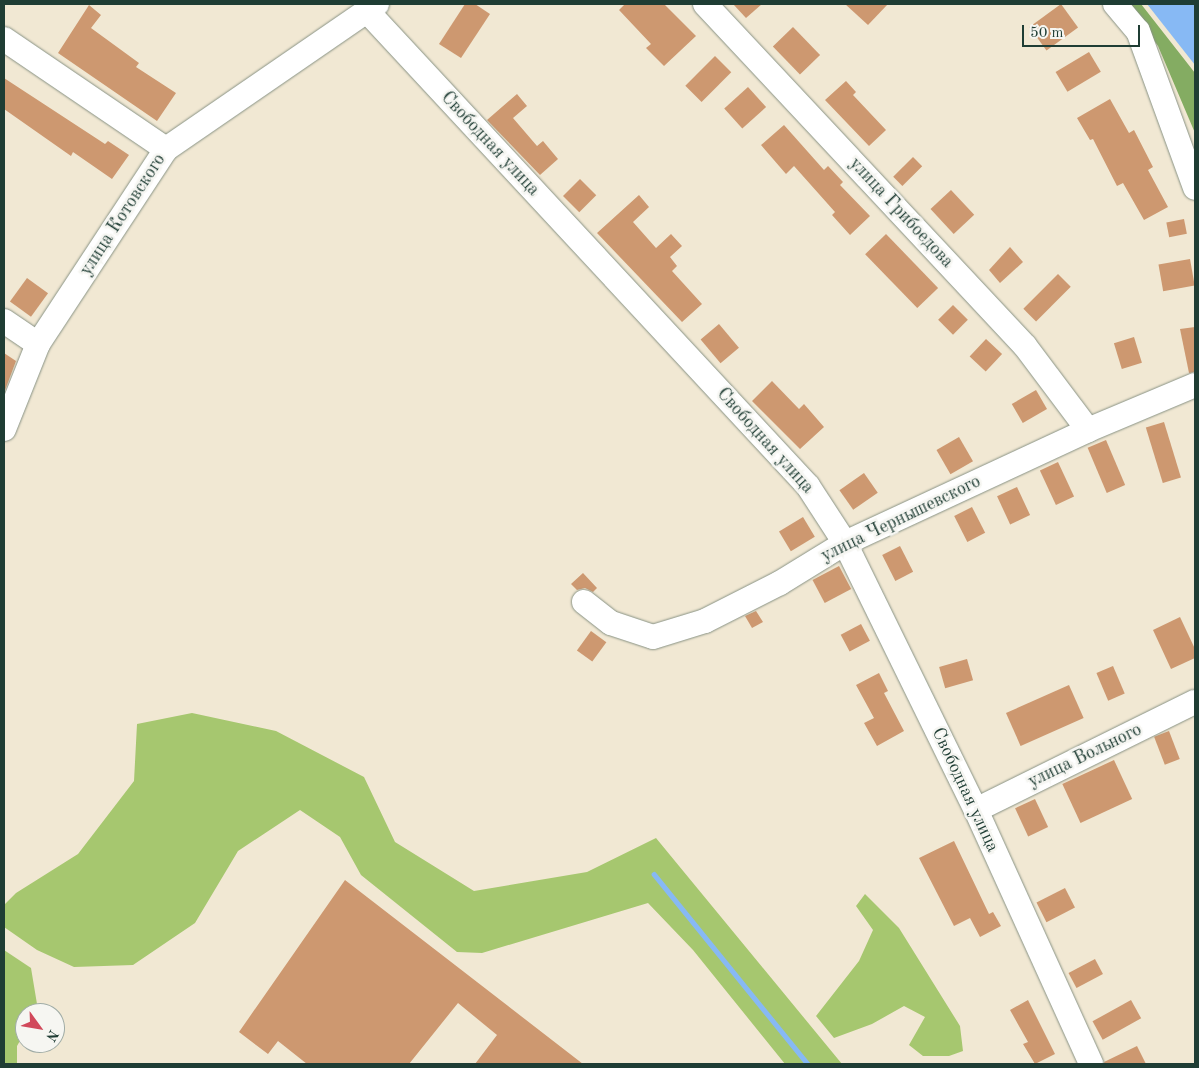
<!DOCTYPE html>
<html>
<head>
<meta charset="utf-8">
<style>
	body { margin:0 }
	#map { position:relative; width:1199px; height:1068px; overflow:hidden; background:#f1e8d3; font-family:"Old Standard TT",serif }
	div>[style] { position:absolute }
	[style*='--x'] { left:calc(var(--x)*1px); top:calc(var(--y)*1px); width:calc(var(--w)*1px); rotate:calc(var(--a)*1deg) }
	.green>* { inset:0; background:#a6c76f }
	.forest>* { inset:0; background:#84ac62 }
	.water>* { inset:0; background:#87b9f4 }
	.stream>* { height:4.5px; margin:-2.25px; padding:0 2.25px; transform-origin:2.25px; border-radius:2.25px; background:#87b9f4 }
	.building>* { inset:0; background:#cd9870; transform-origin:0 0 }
	.roads { filter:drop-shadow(0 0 1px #889284) drop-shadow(0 0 1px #889284) }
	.minor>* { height:24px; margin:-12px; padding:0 12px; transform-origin:12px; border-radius:12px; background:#fff }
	span { translate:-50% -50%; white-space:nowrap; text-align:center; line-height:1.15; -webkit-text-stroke:5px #f6f6f2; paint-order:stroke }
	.street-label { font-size:18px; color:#1f3d34 }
	.frame { position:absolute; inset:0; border:5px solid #1f3d34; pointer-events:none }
	.north { position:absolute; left:15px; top:1003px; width:50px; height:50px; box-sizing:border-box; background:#f6f6f2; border:1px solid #a0aca6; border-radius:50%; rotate:122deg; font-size:14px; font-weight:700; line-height:20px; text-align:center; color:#1f3d34 }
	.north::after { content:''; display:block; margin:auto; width:18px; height:22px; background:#d1495b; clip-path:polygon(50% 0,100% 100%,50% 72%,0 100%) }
	.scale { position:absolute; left:1022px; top:25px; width:118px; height:22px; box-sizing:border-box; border:2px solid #1f3d34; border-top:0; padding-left:6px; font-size:15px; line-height:18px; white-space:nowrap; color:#1f3d34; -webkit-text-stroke:4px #f6f6f2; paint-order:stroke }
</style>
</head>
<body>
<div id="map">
	<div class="green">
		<div style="clip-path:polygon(192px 713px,276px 731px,364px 777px,395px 842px,474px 891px,587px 872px,656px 838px,842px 1064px,785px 1064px,693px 950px,648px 903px,482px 953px,457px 952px,361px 875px,340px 837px,300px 810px,238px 851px,195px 923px,133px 965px,74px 967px,37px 950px,4px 927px,4px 905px,16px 893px,78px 854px,134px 781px,137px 724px)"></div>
		<div style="clip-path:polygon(865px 894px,899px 928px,960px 1026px,963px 1051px,949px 1056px,923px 1056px,909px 1045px,925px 1017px,904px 1006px,872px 1024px,834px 1038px,816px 1016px,859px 961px,873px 930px,856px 906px)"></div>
		<div style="clip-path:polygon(4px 950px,31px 968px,38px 1010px,36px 1013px,25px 1013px,25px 1032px,17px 1046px,17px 1064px,4px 1064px)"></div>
	</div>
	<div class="forest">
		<div style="clip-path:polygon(1128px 4px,1141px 4px,1195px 73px,1195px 133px,1158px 46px)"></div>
	</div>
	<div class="water">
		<div style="clip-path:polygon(1147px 4px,1195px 4px,1195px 65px)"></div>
	</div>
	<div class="stream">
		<div style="--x:654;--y:874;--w:245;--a:51"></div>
	</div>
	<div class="building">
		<div style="clip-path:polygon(465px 4px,475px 4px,490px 14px,461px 58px,439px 44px)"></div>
		<div style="clip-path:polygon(625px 4px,664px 4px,696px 36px,664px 66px,646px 48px,651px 44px,619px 10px)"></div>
		<div style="clip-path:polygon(733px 4px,762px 4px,746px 18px)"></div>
		<div style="clip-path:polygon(845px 4px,888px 4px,868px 25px)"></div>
		<div style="left:1061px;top:4px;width:29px;height:39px;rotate:54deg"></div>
		<div style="clip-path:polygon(89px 5px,101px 15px,91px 28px,139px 63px,136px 67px,176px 93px,157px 121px,58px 53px)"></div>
		<div style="left:793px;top:27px;width:39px;height:28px;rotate:46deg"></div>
		<div style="left:1089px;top:52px;width:23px;height:39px;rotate:59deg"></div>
		<div style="left:715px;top:56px;width:23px;height:42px;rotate:45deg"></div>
		<div style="clip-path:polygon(4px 78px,105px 144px,108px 141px,129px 155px,112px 179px,73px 152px,71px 156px,4px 109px)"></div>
		<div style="clip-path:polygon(846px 81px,856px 92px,853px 95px,886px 130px,869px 146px,825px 100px)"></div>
		<div style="left:748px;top:87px;width:27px;height:32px;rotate:48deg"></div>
		<div style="clip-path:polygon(517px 94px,527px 106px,513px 118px,537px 146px,543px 141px,558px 159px,540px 175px,487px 120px)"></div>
		<div style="clip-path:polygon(1110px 99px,1129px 133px,1134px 130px,1153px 167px,1148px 170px,1168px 207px,1144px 220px,1123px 183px,1117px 186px,1093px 139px,1090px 140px,1077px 118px)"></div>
		<div style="clip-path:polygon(784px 125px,824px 170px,828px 166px,843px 182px,840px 185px,870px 216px,850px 235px,832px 215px,835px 212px,794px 166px,786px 174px,761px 145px)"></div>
		<div style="left:913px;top:157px;width:13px;height:28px;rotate:45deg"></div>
		<div style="left:580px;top:179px;width:23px;height:24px;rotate:45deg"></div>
		<div style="left:951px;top:190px;width:34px;height:28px;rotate:47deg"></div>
		<div style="clip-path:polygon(639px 195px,649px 207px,633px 222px,656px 248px,671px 234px,682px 246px,670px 257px,677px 266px,672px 271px,702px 304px,682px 322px,597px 233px)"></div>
		<div style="left:1184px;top:219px;width:15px;height:18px;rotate:79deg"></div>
		<div style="left:886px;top:234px;width:75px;height:29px;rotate:46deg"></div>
		<div style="clip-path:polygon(1010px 247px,1023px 262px,1000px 283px,989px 270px)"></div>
		<div style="left:1190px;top:259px;width:27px;height:32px;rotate:80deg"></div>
		<div style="left:1058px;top:274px;width:18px;height:49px;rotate:45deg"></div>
		<div style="left:27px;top:278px;width:26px;height:29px;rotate:36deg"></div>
		<div style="left:953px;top:305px;width:21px;height:21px;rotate:45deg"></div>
		<div style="left:719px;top:324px;width:31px;height:24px;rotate:50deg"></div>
		<div style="clip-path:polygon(1195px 327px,1195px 372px,1189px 373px,1180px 329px)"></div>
		<div style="left:1134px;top:337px;width:27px;height:21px;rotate:73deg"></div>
		<div style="left:986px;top:339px;width:22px;height:24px;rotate:43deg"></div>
		<div style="clip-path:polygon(4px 353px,16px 361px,4px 393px)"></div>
		<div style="clip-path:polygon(772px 381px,799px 409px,804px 404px,824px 427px,800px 449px,752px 401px)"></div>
		<div style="left:1036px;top:390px;width:22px;height:28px;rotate:60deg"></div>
		<div style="left:1164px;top:422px;width:58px;height:19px;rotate:73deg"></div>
		<div style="left:959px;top:437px;width:28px;height:26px;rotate:60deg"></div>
		<div style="left:1106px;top:440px;width:49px;height:20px;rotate:67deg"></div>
		<div style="left:1058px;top:462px;width:38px;height:20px;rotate:65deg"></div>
		<div style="left:864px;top:473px;width:24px;height:30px;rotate:55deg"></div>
		<div style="left:1017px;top:487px;width:31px;height:22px;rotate:65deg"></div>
		<div style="left:972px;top:507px;width:29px;height:20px;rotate:63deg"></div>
		<div style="left:803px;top:517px;width:23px;height:28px;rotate:59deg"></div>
		<div style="left:900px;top:546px;width:29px;height:20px;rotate:63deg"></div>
		<div style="left:839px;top:566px;width:26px;height:30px;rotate:62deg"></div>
		<div style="clip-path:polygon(583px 573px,597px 588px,593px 592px,585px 588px,577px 590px,571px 584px)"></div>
		<div style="clip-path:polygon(756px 611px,763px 622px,752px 628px,745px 616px)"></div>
		<div style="clip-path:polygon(1180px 617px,1195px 649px,1195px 658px,1171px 669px,1153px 630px)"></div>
		<div style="left:861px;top:624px;width:19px;height:23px;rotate:62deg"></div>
		<div style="left:591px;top:631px;width:19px;height:24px;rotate:36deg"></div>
		<div style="left:967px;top:659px;width:22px;height:29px;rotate:74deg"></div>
		<div style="left:1113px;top:666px;width:30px;height:18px;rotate:67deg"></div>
		<div style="clip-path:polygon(879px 673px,888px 691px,884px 693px,904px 731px,877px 746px,864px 723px,874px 718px,856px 685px)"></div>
		<div style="left:1069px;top:685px;width:36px;height:69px;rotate:66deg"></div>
		<div style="left:1169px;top:731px;width:30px;height:16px;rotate:69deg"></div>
		<div style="left:1114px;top:760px;width:43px;height:57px;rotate:65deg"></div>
		<div style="left:1035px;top:799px;width:31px;height:22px;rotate:65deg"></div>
		<div style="clip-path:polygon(954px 841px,989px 914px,993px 912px,1001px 926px,980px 937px,970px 918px,954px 926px,919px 858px)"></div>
		<div style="clip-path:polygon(345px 880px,583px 1064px,475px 1064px,497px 1035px,458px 1003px,409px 1064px,307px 1064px,278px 1041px,268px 1054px,239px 1032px)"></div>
		<div style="left:1065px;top:888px;width:22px;height:32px;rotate:63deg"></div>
		<div style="left:1095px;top:959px;width:17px;height:30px;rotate:62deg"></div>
		<div style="clip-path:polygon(1028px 1000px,1055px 1054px,1035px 1064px,1023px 1044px,1028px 1042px,1010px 1010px)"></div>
		<div style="left:1131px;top:1000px;width:21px;height:44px;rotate:61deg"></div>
		<div style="clip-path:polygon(1137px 1046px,1146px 1064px,1105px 1064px,1104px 1062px)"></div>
	</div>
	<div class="roads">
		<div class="minor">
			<div style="--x:705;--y:4;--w:468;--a:46.9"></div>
			<div style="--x:1025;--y:346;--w:105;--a:53.1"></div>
			<div style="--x:1115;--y:4;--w:35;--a:50"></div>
			<div style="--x:1138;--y:31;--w:167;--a:70"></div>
			<div style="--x:367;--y:11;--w:648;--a:47.13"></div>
			<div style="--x:808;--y:486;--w:68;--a:57"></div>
			<div style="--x:845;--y:543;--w:297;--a:63.9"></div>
			<div style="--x:976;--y:810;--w:279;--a:65.6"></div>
			<div style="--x:4;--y:39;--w:196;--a:34.2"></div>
			<div style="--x:4;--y:321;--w:41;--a:34.1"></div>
			<div style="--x:4;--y:429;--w:92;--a:-68.2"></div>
			<div style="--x:38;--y:344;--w:233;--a:-56.7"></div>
			<div style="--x:166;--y:149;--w:256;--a:-34.5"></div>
			<div style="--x:584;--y:602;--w:34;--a:38"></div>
			<div style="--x:611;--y:623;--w:44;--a:18.4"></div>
			<div style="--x:653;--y:637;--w:54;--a:-17.1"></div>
			<div style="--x:705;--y:621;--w:84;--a:-26.9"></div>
			<div style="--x:780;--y:583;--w:76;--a:-31.6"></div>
			<div style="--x:845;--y:543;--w:268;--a:-24.9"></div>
			<div style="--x:1088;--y:430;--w:116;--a:-22.8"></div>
			<div style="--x:976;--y:810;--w:244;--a:-26.3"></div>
		</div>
	</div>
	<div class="street-label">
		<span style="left:490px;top:144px;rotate:47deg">Свободная улица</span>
		<span style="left:901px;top:213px;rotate:47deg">улица Грибоедова</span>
		<span style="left:123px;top:215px;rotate:-57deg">улица Котовского</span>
		<span style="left:765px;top:441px;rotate:48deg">Свободная улица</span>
		<span style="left:901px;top:519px;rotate:-26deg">улица Чернышевского</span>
		<span style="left:1085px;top:756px;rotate:-26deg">улица Вольного</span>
		<span style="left:965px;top:790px;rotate:65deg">Свободная улица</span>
	</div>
	<div class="frame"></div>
	<div class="north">N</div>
	<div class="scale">50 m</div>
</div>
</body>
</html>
